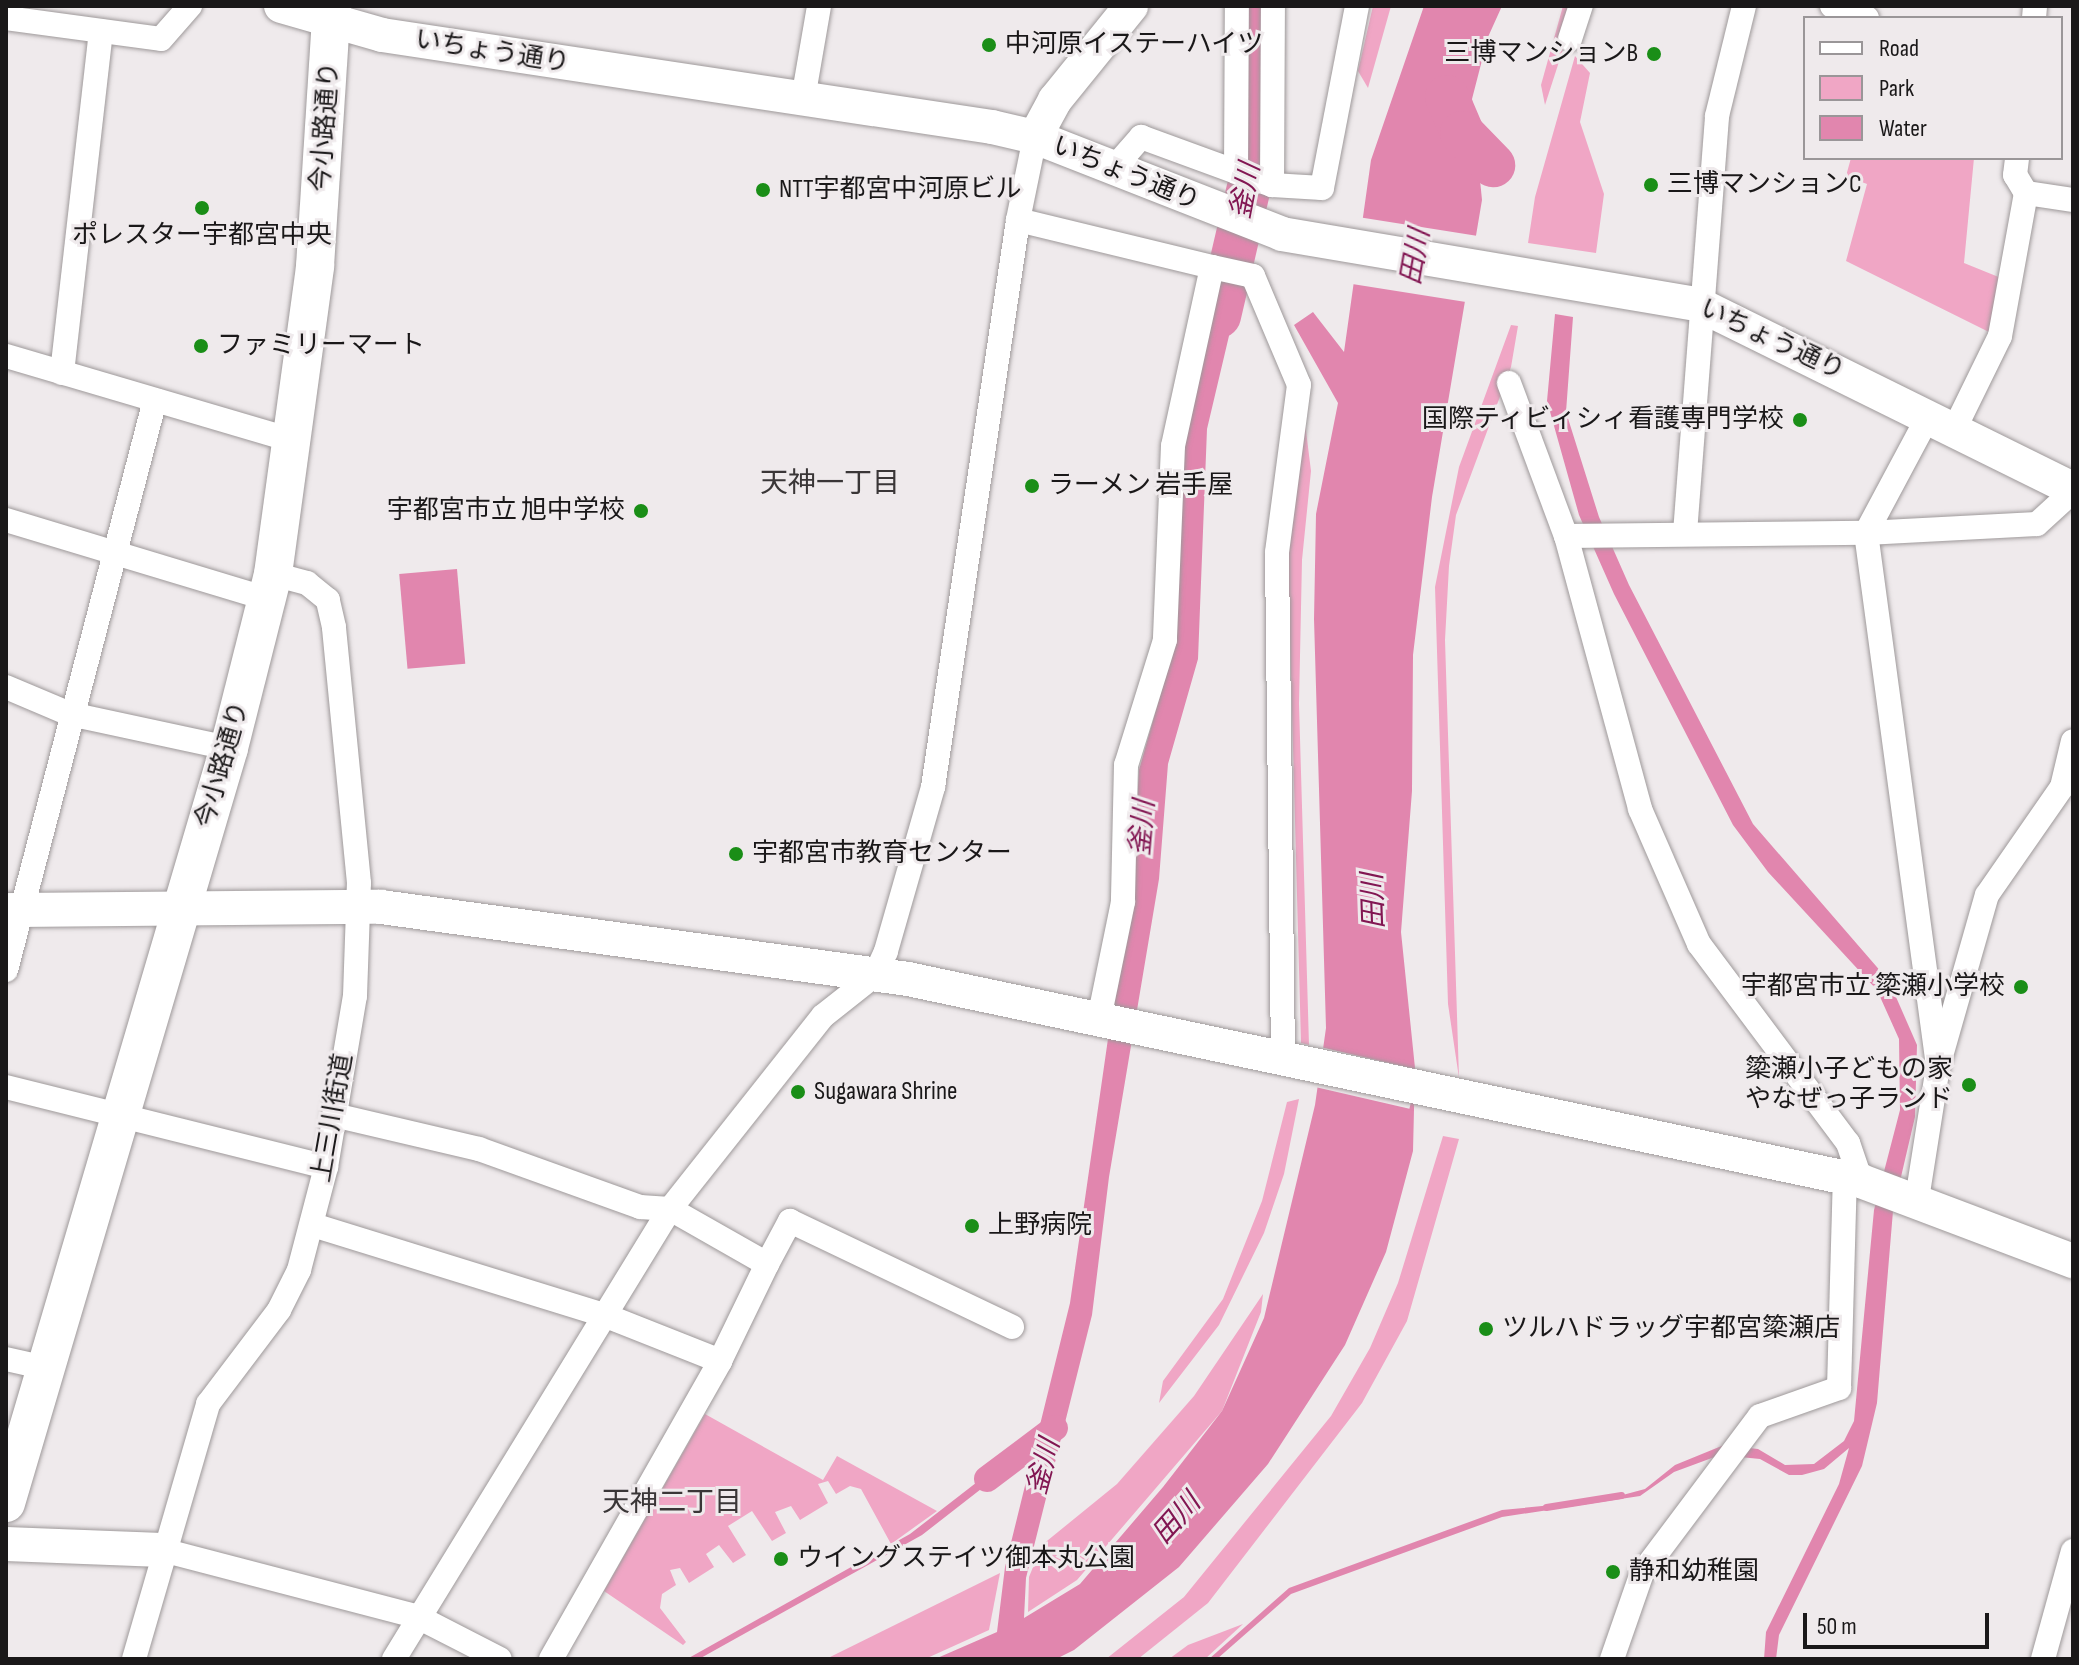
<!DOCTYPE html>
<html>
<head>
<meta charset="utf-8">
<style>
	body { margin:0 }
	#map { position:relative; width:2079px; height:1665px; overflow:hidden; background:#efeaec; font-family:"Sofia Sans Condensed","Noto Sans JP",sans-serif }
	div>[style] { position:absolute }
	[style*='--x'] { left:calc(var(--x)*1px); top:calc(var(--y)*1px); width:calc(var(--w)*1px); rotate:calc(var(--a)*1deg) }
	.green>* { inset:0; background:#f0a6c5 }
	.water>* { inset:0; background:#e186ae; transform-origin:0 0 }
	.pier>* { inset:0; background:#efeaec; transform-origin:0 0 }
	.stream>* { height:7px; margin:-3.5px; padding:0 3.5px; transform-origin:3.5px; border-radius:3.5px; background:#e186ae }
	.canal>* { height:26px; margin:-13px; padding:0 13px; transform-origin:13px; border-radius:13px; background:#e186ae }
	.river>* { height:44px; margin:-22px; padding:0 22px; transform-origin:22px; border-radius:22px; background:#e186ae }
	.roads { filter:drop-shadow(0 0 2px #9e999a) drop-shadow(0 0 2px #9e999a) }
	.street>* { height:24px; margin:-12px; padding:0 12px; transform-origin:12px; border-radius:12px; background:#fff }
	.secondary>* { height:34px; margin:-17px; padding:0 17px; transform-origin:17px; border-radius:17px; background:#fff }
	.primary>* { height:38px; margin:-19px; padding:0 19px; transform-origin:19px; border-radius:19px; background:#fff }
	.dots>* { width:22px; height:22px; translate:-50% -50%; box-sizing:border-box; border:4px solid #efeaec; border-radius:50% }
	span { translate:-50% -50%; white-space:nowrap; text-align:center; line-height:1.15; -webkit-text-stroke:6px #efeaec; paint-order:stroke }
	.poi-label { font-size:26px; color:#1a1819 }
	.left { translate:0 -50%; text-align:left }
	.right { translate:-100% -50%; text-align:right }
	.street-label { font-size:26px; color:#1a1819 }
	.water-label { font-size:28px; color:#821652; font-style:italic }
	.neighbourhood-label { font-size:28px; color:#3a3637 }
	.frame { position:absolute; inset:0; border:8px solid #1a1819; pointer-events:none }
	.legend { position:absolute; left:1803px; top:16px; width:260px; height:144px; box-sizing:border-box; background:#efeaec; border:2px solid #9a9698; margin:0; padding:10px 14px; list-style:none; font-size:24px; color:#1a1819 }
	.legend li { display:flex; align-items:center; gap:16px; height:40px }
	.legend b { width:40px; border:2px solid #9a9698 }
	.scale { position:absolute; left:1803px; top:1613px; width:186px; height:36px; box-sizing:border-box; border:4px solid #1a1819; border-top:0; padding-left:10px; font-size:24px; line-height:28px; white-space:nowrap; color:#1a1819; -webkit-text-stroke:6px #efeaec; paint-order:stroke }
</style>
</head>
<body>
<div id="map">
	<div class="green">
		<div style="clip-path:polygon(1373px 6px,1391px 6px,1368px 88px,1358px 71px)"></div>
		<div style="clip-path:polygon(1563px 6px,1577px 6px,1545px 105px,1541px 85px)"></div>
		<div style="clip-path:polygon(1575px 56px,1590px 73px,1580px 122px,1604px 194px,1596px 253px,1528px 243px,1535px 197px)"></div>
		<div style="clip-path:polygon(1851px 158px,1974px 158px,1964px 263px,2001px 278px,1993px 334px,1846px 261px,1867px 184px,1846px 176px)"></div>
		<div style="clip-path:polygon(1511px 325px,1518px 326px,1511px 367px,1456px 515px,1449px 566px,1445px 640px,1459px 1078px,1448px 1004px,1435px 587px,1459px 467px)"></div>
		<div style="clip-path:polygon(1305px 423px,1311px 471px,1302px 560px,1299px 704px,1309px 1045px,1301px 1043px,1288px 562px)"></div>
		<div style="clip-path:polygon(1299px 1099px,1284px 1174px,1264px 1233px,1219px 1325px,1159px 1403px,1163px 1381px,1223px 1299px,1262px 1201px,1287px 1102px)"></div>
		<div style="clip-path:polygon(1443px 1136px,1459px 1139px,1407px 1321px,1362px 1403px,1208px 1603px,1138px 1659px,1106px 1659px,1184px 1597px,1331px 1416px,1370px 1348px,1398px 1283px)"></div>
		<div style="clip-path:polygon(1263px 1294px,1261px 1312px,1222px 1411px,1077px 1580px,1028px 1612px,1029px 1577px,1042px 1545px,1117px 1484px,1194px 1396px)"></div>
		<div style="clip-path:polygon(705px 1414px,823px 1480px,837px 1456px,937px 1511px,891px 1544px,861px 1489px,850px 1486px,836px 1494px,828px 1481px,818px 1484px,828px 1503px,800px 1520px,791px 1506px,775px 1512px,786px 1533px,772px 1541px,752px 1511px,728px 1526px,746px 1555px,733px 1563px,719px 1545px,706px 1554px,714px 1567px,689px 1583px,680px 1568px,670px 1570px,676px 1585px,662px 1594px,660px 1608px,686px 1642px,683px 1645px,604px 1591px)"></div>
		<div style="clip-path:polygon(1000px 1573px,989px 1630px,925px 1659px,826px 1659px)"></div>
		<div style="clip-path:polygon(1243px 1624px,1205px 1659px,1169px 1659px,1188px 1645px)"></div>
	</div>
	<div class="water">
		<div style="clip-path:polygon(1248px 6px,1263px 6px,1264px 166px,1246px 163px)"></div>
		<div style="clip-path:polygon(1424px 6px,1502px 6px,1488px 37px,1472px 99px,1482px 200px,1432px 497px,1413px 655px,1412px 791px,1401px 932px,1415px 1068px,1413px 1151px,1386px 1252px,1345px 1345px,1268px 1464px,1179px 1567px,1074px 1650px,1056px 1659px,935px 1659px,997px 1632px,1005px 1567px,1070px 1303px,1133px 865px,1139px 770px,1169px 664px,1181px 450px,1218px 279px,1241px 285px,1207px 429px,1198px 659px,1168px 764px,1159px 879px,1109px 1177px,1092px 1315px,1026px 1578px,1024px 1618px,1080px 1584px,1163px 1487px,1222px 1411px,1264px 1318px,1315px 1105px,1326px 1028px,1314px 619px,1316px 514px,1338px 403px,1294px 325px,1313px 312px,1344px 352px,1371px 160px)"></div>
		<div style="clip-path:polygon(1555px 314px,1573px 317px,1566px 412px,1599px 517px,1629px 585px,1753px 824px,1889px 981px,1917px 1045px,1915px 1117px,1893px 1211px,1877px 1403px,1862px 1466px,1779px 1635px,1776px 1659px,1764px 1659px,1766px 1632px,1839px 1484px,1849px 1448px,1824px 1469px,1802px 1475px,1789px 1475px,1760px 1459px,1720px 1455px,1674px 1472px,1640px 1496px,1502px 1517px,1291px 1594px,1217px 1659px,1209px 1659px,1289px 1588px,1502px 1510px,1604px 1500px,1645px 1489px,1675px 1465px,1724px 1445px,1758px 1449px,1785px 1465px,1814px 1464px,1844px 1441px,1854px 1421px,1874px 1210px,1900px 1110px,1899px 1039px,1877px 990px,1768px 872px,1733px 825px,1614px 594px,1579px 515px,1547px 401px)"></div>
		<div style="left:457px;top:569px;width:95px;height:58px;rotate:85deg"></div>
		<div style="clip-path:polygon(1012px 1455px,1017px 1461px,922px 1535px,699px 1659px,687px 1659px,910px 1534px)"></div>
	</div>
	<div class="pier">
		<div style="left:1358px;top:217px;width:123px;height:67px;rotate:9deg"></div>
		<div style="left:1320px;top:1047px;width:101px;height:40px;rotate:13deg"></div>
	</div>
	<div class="stream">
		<div style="--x:1546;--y:1507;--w:76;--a:-9.1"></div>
	</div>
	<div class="canal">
		<div style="--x:987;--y:1479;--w:85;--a:-36.9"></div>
	</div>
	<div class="river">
		<div style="--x:1447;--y:97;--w:39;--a:67"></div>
		<div style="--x:1462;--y:133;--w:45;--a:45.9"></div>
		<div style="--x:1219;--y:316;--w:155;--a:-76.9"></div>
		<div style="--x:1254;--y:165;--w:36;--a:-85"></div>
	</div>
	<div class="roads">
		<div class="street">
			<div style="--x:1832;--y:6;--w:37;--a:19"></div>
			<div style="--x:6;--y:18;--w:156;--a:7.7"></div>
			<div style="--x:161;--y:39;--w:44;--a:-48.7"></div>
			<div style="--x:2034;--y:18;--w:12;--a:-85"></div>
			<div style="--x:1570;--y:39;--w:35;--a:-72"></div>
			<div style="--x:803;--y:99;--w:94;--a:-80.2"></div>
			<div style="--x:1113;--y:169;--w:43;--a:-48.8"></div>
			<div style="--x:1141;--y:137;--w:140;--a:20.1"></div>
			<div style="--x:1272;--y:185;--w:50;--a:3.4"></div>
			<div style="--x:1322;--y:188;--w:185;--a:-79.1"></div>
			<div style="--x:1236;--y:172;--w:166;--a:-89.7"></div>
			<div style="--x:1272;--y:185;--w:179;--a:-89.7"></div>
			<div style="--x:2026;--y:193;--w:48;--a:8.5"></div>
			<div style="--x:1018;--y:220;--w:200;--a:13.6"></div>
			<div style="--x:1212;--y:267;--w:183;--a:102.3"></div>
			<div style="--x:1173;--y:446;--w:194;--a:92.4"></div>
			<div style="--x:1165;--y:640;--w:131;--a:107.3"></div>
			<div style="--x:1126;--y:765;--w:137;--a:91.3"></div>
			<div style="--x:1123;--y:902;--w:119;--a:101.6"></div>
			<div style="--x:1212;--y:267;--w:42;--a:12.4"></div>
			<div style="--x:1253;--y:276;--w:118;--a:67.1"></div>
			<div style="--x:1299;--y:385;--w:169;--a:97.5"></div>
			<div style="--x:1277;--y:553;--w:506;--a:89.32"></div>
			<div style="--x:6;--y:356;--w:301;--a:16.4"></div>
			<div style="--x:62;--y:373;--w:344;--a:-83.5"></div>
			<div style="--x:1509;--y:383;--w:163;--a:69.6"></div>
			<div style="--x:1566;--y:536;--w:283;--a:74.8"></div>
			<div style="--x:1640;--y:809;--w:147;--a:66.4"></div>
			<div style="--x:1699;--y:944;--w:249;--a:53.2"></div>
			<div style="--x:1848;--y:1143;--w:40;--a:71.1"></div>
			<div style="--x:1955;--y:428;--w:102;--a:-63.9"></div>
			<div style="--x:2000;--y:336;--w:145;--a:-79.7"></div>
			<div style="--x:2026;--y:193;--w:21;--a:-121"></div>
			<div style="--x:2015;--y:175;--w:17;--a:-83"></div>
			<div style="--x:6;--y:520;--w:273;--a:16.8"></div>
			<div style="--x:1685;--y:533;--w:418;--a:-85.6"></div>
			<div style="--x:1717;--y:116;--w:113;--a:-76.2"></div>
			<div style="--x:1566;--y:536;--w:300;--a:-0.6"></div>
			<div style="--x:1866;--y:533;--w:171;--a:-3"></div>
			<div style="--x:2037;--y:524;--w:49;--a:-42.5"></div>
			<div style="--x:6;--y:687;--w:69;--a:22.9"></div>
			<div style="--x:70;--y:714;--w:163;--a:12.1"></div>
			<div style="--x:6;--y:970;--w:589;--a:-75.35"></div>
			<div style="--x:1941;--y:1056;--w:167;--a:-74.1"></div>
			<div style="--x:1987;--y:895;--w:131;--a:-55.2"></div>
			<div style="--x:2062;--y:787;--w:47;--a:-76.6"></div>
			<div style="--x:6;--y:1087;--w:330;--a:14"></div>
			<div style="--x:1917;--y:1199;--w:135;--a:-81"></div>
			<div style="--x:1938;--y:1066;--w:538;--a:-97.69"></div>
			<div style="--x:1866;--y:533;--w:134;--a:-61.9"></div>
			<div style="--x:313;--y:1225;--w:305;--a:17.2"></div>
			<div style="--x:604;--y:1315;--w:125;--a:21.6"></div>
			<div style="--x:720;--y:1361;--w:108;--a:-64.1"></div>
			<div style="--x:767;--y:1264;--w:112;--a:-150.4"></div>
			<div style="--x:670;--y:1209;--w:30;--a:-176"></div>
			<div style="--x:640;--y:1207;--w:171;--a:-160.2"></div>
			<div style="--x:479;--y:1149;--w:149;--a:-166.8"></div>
			<div style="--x:767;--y:1264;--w:49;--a:-61.9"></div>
			<div style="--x:790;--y:1221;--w:246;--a:25.5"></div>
			<div style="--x:6;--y:1359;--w:41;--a:12.7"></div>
			<div style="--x:162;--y:1550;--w:262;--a:14.6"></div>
			<div style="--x:416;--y:1616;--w:94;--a:27.1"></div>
			<div style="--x:134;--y:1659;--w:266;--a:-73.8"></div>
			<div style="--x:208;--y:1404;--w:118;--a:-52.9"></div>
			<div style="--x:279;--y:1310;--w:45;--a:-63.4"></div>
			<div style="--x:299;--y:1270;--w:106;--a:-75.3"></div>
			<div style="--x:326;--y:1167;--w:173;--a:-80.4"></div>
			<div style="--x:355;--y:996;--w:113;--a:-88"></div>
			<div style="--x:359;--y:883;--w:257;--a:-95.6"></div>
			<div style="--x:334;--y:627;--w:28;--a:-103"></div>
			<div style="--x:328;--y:600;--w:27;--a:-141"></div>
			<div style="--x:307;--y:583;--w:35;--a:-165"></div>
			<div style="--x:394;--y:1659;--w:528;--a:-58.48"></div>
			<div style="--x:670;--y:1209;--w:246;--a:-51.6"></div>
			<div style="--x:823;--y:1016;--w:66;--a:-38.3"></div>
			<div style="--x:875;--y:975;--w:26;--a:-65"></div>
			<div style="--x:886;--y:951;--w:171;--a:-74"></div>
			<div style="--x:933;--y:787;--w:573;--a:-81.47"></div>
			<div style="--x:1018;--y:220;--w:85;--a:-78.4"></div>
			<div style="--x:551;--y:1659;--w:343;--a:-60.4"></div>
			<div style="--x:1612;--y:1659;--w:91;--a:-70.8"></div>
			<div style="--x:1642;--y:1573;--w:196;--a:-53.1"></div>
			<div style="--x:1760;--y:1416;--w:84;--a:-19.5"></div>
			<div style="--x:1839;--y:1388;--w:210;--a:-88.4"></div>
			<div style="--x:2043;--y:1659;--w:112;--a:-74.5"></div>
		</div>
		<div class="secondary">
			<div style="--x:281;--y:6;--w:105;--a:16"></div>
			<div style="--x:382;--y:35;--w:617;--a:8.58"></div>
			<div style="--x:992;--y:127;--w:44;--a:13.1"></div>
			<div style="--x:1035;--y:137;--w:265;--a:21.4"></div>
			<div style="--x:1282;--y:234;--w:424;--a:9.6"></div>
			<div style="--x:1700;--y:305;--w:416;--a:26.3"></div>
			<div style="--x:1035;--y:137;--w:42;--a:-61.6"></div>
			<div style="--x:1055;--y:100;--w:121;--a:-51"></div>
			<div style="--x:6;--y:910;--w:375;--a:-0.5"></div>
			<div style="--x:381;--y:907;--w:532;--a:7.78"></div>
			<div style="--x:908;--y:979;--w:974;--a:11.97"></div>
			<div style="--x:1861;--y:1181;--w:227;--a:20.7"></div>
			<div style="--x:6;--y:1544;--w:156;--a:2.2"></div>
		</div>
		<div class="primary">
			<div style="--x:6;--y:1503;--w:787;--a:-73.54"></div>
			<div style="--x:229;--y:748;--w:179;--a:-75.8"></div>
			<div style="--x:273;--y:574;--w:311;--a:-82.2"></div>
			<div style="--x:315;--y:266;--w:261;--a:-86.3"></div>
		</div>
	</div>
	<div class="dots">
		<div style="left:989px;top:45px;background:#1a8e17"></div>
		<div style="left:1654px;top:54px;background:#1a8e17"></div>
		<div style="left:1651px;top:185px;background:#1a8e17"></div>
		<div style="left:763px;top:190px;background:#1a8e17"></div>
		<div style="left:202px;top:208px;background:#1a8e17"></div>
		<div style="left:201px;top:346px;background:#1a8e17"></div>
		<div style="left:1800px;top:420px;background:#1a8e17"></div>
		<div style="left:1032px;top:486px;background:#1a8e17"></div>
		<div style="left:641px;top:511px;background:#1a8e17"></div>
		<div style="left:736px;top:854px;background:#1a8e17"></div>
		<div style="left:2021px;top:987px;background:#1a8e17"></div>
		<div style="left:1969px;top:1085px;background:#1a8e17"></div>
		<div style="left:798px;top:1092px;background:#1a8e17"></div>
		<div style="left:972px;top:1226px;background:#1a8e17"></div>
		<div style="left:1486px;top:1329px;background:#1a8e17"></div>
		<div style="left:781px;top:1559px;background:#1a8e17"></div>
		<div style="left:1613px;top:1572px;background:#1a8e17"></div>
	</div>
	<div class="poi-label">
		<span class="left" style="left:1005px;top:45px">中河原イステーハイツ</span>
		<span class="right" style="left:1638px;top:54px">三博マンションB</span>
		<span class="left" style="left:1667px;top:185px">三博マンションC</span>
		<span class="left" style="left:779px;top:190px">NTT宇都宮中河原ビル</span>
		<span style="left:202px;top:236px">ポレスター宇都宮中央</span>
		<span class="left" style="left:217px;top:346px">ファミリーマート</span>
		<span class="right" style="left:1784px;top:420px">国際ティビィシィ看護専門学校</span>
		<span class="left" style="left:1048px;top:486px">ラーメン 岩手屋</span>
		<span class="right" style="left:625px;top:511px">宇都宮市立 旭中学校</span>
		<span class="left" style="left:752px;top:854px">宇都宮市教育センター</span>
		<span class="right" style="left:2005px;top:987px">宇都宮市立 簗瀬小学校</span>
		<span class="right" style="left:1953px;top:1085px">簗瀬小子どもの家<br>やなぜっ子ランド</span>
		<span class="left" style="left:814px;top:1092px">Sugawara Shrine</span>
		<span class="left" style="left:988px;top:1226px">上野病院</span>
		<span class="left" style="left:1502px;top:1329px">ツルハドラッグ宇都宮簗瀬店</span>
		<span class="left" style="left:797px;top:1559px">ウイングステイツ御本丸公園</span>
		<span class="left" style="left:1629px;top:1572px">静和幼稚園</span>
	</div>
	<div class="street-label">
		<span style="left:492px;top:52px;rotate:9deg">いちょう通り</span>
		<span style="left:326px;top:127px;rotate:-86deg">今小路通り</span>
		<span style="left:1126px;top:174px;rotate:22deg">いちょう通り</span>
		<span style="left:1772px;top:340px;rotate:25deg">いちょう通り</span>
		<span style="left:223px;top:765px;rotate:-74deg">今小路通り</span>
		<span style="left:333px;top:1118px;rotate:-80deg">上三川街道</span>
	</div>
	<div class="water-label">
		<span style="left:1246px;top:191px;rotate:-79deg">釜川</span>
		<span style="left:1416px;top:257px;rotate:-80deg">田川</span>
		<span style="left:1143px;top:828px;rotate:-85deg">釜川</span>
		<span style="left:1374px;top:901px;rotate:-92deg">田川</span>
		<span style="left:1044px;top:1467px;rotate:-75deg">釜川</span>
		<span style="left:1177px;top:1519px;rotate:-48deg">田川</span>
	</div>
	<div class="neighbourhood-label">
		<span style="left:830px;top:484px">天神一丁目</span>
		<span style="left:672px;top:1503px">天神二丁目</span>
	</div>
	<div class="frame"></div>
	<ul class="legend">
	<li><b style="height:10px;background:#fff"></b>Road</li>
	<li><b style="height:22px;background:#f0a6c5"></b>Park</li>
	<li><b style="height:22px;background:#e186ae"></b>Water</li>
	</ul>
	<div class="scale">50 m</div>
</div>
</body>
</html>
